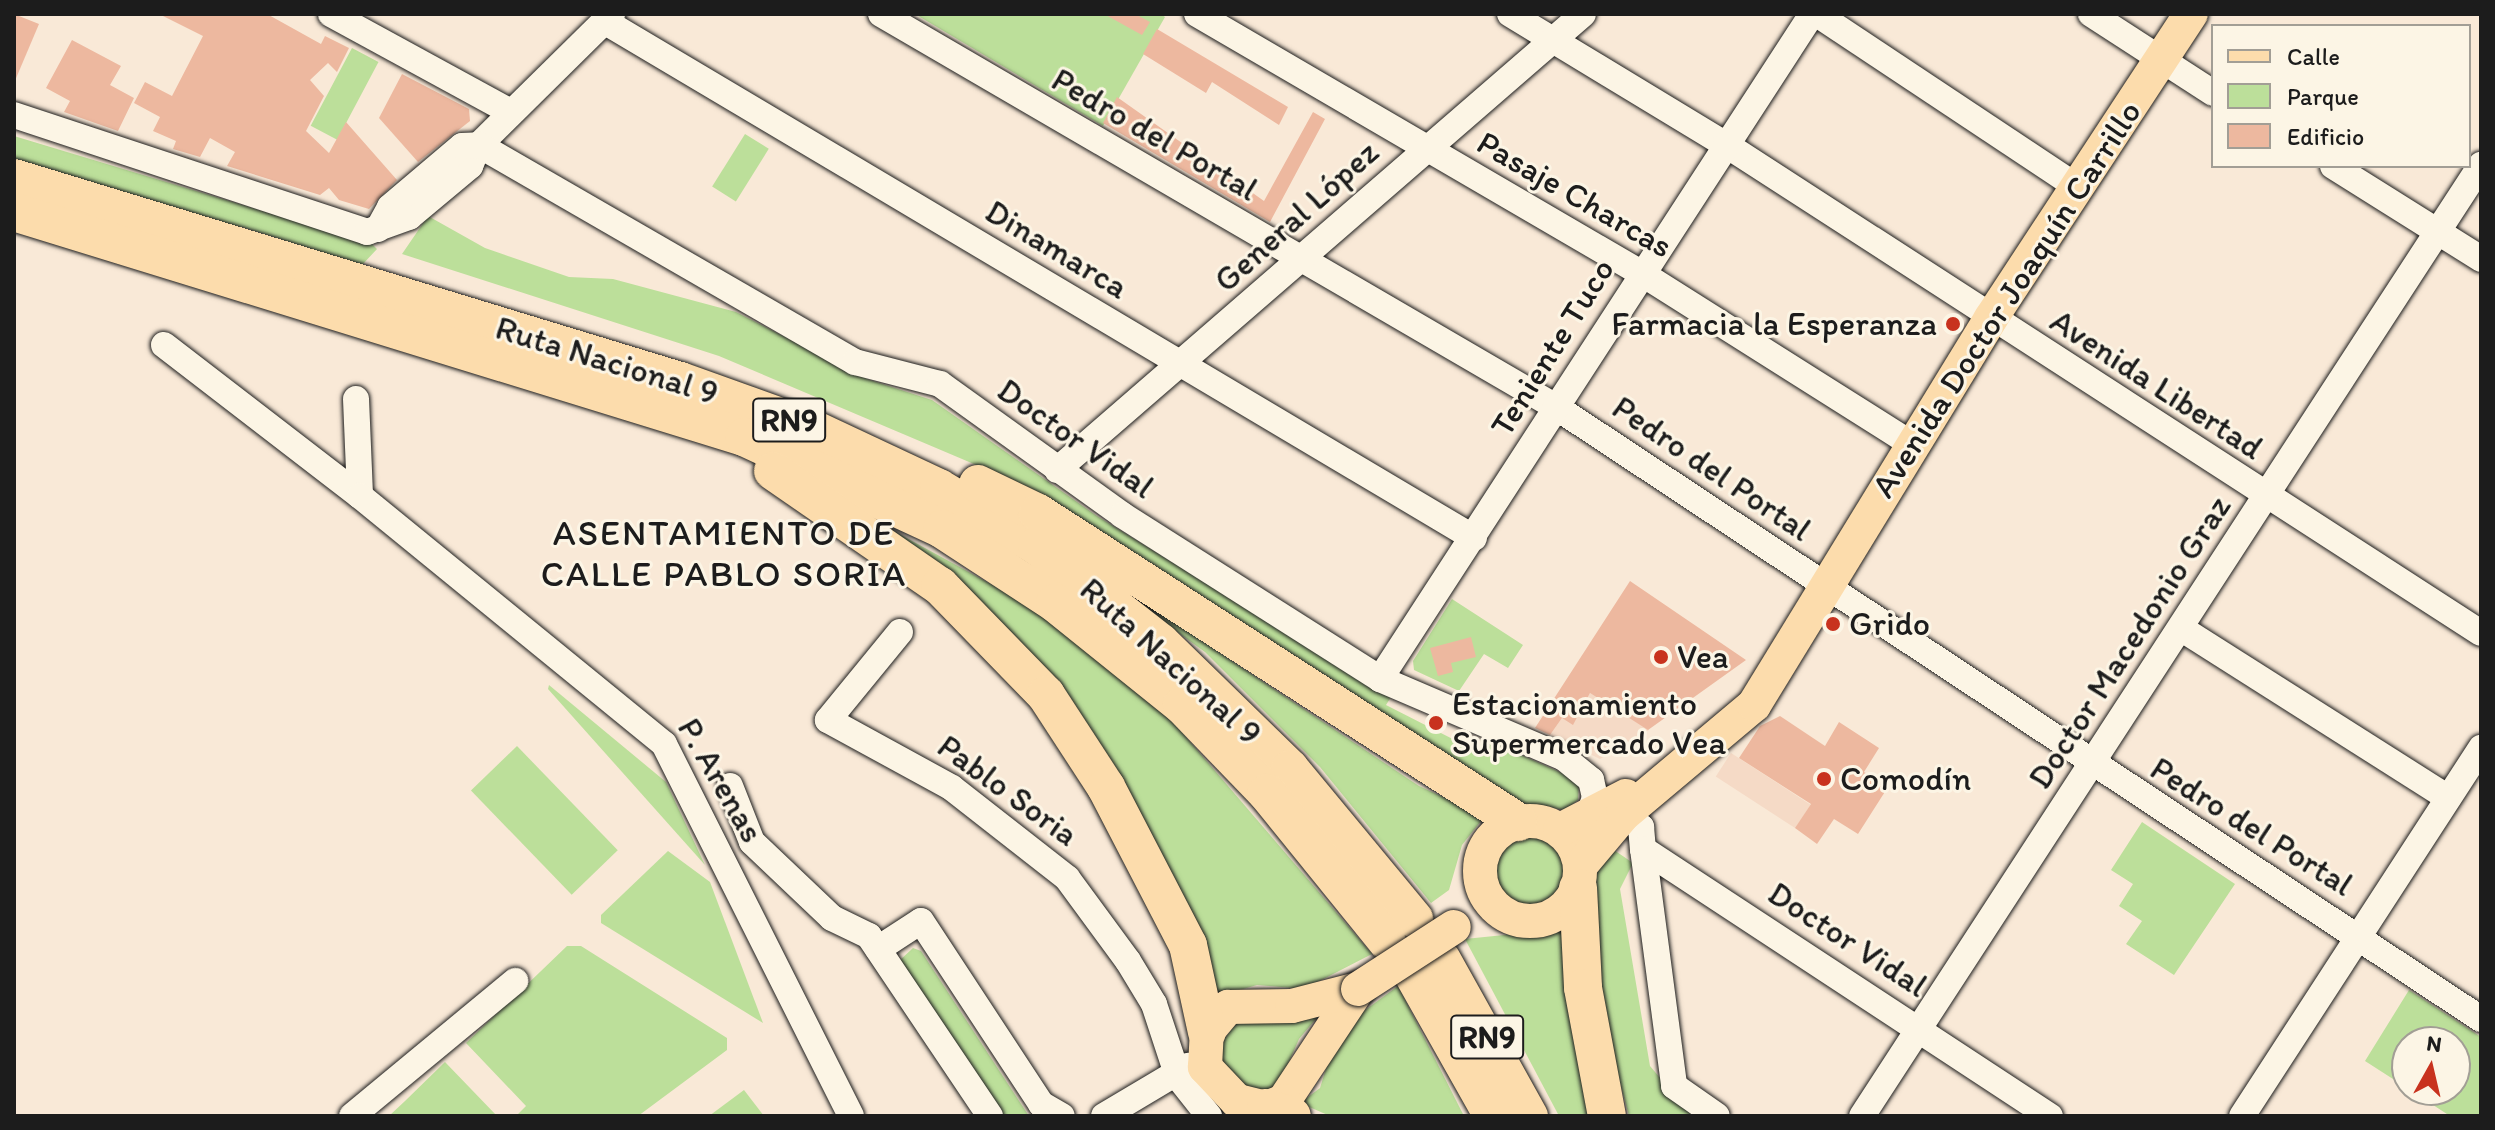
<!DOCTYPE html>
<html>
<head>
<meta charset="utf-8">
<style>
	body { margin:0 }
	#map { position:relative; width:2495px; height:1130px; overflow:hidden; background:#f9e9d7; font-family:Itim,sans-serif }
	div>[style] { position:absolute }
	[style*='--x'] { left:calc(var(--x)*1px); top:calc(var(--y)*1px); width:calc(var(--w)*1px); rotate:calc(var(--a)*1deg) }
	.built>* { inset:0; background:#f5dac6; transform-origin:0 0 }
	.green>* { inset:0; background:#bcdf9a; transform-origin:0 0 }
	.round { border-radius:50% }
	.building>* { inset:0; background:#edb89f }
	.roads { filter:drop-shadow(0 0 2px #1c1c1c) drop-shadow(0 0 2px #1c1c1c) }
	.minor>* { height:26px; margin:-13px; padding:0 13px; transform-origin:13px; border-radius:13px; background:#fcf5e5 }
	.major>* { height:34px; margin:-17px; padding:0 17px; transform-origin:17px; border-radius:17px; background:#fcdcac }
	.major>.ring { margin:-17px; padding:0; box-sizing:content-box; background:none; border:34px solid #fcdcac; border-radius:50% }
	.highway>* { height:38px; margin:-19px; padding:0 19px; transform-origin:19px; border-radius:19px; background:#fcdcac }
	.bridges { filter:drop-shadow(0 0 2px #1c1c1c) drop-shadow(0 0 2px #1c1c1c) }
	.major-bridge>* { height:34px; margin:-17px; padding:0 17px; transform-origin:17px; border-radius:17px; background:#fcdcac }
	.dots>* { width:22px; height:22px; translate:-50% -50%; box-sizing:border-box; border:4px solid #fcf5e5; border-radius:50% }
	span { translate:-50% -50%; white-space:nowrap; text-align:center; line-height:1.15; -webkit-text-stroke:6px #fcf5e5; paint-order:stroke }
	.shield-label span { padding:2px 6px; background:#fcf5e5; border:2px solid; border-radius:6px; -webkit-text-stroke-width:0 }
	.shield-label { font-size:32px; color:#1c1c1c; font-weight:700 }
	.street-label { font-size:34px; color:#1c1c1c }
	.poi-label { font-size:34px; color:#1c1c1c }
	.right { translate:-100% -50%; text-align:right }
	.left { translate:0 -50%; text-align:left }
	.neighbourhood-label { font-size:36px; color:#1c1c1c; letter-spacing:2px }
	.frame { position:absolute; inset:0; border:16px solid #1c1c1c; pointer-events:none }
	.legend { position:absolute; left:2211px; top:24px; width:260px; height:144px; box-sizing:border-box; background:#fcf5e5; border:2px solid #a29e95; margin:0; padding:10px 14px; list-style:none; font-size:24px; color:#1c1c1c }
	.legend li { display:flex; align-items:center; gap:16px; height:40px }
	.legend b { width:40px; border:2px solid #a29e95 }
	.north { position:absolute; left:2391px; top:1026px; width:80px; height:80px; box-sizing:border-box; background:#fcf5e5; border:2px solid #a29e95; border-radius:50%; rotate:8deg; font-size:22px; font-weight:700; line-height:32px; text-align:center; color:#1c1c1c }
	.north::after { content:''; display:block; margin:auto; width:28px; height:36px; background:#c8321e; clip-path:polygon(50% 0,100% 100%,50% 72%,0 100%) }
</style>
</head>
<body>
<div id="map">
	<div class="built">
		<div style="clip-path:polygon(1590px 693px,1649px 730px,1600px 759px,1550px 735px,1562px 718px,1573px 724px)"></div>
		<div style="left:1731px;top:753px;width:95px;height:28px;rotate:33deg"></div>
	</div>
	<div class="green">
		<div style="clip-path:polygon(915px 14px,1161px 14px,1165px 17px,1103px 126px)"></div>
		<div style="left:352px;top:48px;width:30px;height:88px;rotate:28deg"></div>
		<div style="left:745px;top:134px;width:28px;height:62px;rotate:32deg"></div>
		<div style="clip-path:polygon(14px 136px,372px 244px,377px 249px,362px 265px,242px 227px,238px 239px,14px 166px)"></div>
		<div style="clip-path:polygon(428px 216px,485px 248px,569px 277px,613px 279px,736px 312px,867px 379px,932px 400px,1097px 516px,1391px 697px,1386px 705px,1484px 755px,1492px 742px,1562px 773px,1579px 783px,1578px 800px,1565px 810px,1509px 801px,1014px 481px,719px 356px,402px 254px)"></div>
		<div style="clip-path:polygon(872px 519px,1027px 604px,1174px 723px,1372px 954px,1304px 989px,1257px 985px,1212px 998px,1111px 778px)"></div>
		<div style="clip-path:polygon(1052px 541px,1419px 786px,1485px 816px,1462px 845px,1449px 890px,1431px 903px,1320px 767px,1205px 652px)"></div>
		<div style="clip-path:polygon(1452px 599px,1523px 645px,1508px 668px,1484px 654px,1459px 691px,1414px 670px,1413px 661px)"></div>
		<div style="clip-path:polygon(549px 685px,666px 782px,705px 865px,548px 689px)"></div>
		<div style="left:517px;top:746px;width:145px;height:64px;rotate:46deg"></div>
		<div style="clip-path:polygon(2142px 822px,2235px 884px,2174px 975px,2126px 944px,2142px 921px,2119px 906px,2133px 884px,2111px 870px)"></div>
		<div class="round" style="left:1492px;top:834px;width:72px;height:72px"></div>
		<div style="clip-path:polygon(1611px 848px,1633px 863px,1620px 889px,1650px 1066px,1692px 1116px,1629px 1116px,1594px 986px,1593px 880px)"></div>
		<div style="clip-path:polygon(668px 851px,710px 882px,763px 1023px,601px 923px,601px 915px)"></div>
		<div style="clip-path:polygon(1564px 929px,1591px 1116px,1559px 1116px,1465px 939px)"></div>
		<div style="clip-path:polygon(567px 946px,581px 946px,727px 1038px,727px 1050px,638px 1116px,516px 1116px,526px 1106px,466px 1043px)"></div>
		<div style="clip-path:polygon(913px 948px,921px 951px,1029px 1116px,1002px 1116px,899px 961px)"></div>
		<div style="clip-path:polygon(1398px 986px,1464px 1116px,1330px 1116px,1300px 1103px,1320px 1088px,1338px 1030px)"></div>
		<div style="clip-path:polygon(2409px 990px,2481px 1037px,2481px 1116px,2450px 1116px,2410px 1090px,2455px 1090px,2455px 1042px,2407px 1042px,2407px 1088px,2365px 1061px)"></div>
		<div style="clip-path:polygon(1325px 1008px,1299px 1039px,1278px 1087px,1264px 1094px,1224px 1077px,1220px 1045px,1239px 1019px)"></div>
		<div style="clip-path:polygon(445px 1062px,497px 1116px,389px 1116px,405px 1101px)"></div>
		<div style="clip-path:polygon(744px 1090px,764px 1116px,709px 1116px)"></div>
	</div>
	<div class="building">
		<div style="clip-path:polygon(14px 14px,39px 24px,14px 83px)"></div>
		<div style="clip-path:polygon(159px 14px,267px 14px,321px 44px,325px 36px,349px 48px,337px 72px,328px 63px,310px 80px,324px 96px,306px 131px,329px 153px,346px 122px,397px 180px,369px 209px,339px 200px,329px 188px,320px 195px,227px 166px,235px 152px,210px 138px,200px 157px,173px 149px,176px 141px,153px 131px,160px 117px,134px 103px,145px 82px,172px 96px,203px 36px)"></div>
		<div style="clip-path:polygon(1104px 14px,1135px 14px,1150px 22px,1142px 35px)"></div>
		<div style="clip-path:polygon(1157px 29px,1288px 107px,1279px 125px,1212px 82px,1206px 93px,1143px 54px)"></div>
		<div style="clip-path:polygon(72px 40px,121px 66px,110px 85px,134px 98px,118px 131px,64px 112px,70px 101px,46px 88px)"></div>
		<div style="clip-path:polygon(402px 74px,469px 109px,470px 121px,418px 162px,379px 118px)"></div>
		<div style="clip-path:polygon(1117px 97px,1264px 201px,1313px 112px,1325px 119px,1270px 222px,1103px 123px)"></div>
		<div style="clip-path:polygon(1630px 581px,1746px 660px,1648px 730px,1590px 693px,1573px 725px,1562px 718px,1550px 735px,1535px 728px)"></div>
		<div style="clip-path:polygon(1471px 637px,1476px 657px,1451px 663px,1453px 672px,1438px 676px,1430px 648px)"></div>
		<div style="clip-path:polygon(1780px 716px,1825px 746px,1839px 722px,1879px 748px,1864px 772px,1888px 787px,1858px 834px,1834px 819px,1817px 844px,1795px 828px,1811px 804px,1739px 758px,1760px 726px)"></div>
	</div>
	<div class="roads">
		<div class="minor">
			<div style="--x:331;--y:14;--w:205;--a:28.6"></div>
			<div style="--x:881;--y:14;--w:781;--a:30.21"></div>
			<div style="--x:1556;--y:407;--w:1109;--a:33.49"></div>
			<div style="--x:1197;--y:14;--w:514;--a:30.26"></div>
			<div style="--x:1641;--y:273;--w:320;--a:32.3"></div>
			<div style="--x:1510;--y:14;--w:251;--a:31.2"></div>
			<div style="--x:1725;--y:144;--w:900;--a:32.9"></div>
			<div style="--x:1817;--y:14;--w:311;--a:33.6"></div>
			<div style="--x:2091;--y:14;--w:145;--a:32.9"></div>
			<div style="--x:604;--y:21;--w:1012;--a:30.72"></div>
			<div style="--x:14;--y:115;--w:372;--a:18.3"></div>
			<div style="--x:367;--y:232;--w:45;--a:-19.7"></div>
			<div style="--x:409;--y:217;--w:80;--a:-39.9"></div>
			<div style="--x:470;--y:166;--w:23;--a:-67"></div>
			<div style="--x:479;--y:145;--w:187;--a:-44.6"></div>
			<div style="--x:479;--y:145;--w:434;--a:30"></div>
			<div style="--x:855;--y:362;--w:88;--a:14.5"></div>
			<div style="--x:940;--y:384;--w:224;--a:35.7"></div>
			<div style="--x:1122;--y:515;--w:306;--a:32.4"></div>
			<div style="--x:1380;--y:679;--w:200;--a:23.2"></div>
			<div style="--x:1564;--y:758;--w:35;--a:39"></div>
			<div style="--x:1591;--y:780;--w:18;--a:77"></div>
			<div style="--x:1595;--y:798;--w:22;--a:111"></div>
			<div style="--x:2333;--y:166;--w:175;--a:32.1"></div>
			<div style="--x:378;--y:229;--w:25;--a:-61"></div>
			<div style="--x:390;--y:207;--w:94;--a:-40.3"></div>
			<div style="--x:462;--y:146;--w:17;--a:-3"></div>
			<div style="--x:164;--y:345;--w:247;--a:37.6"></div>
			<div style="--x:356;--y:399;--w:97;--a:87.6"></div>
			<div style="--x:360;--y:496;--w:392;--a:39.2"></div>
			<div style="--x:664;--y:744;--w:416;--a:63.3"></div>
			<div style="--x:1057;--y:470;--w:696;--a:-40.92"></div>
			<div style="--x:2182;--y:629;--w:315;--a:32.4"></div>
			<div style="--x:900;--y:632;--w:114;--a:129.3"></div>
			<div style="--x:828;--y:720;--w:141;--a:28.7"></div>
			<div style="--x:952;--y:788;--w:146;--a:38"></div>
			<div style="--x:1067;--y:878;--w:103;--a:53.7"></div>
			<div style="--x:1128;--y:961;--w:50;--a:58.8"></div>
			<div style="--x:1154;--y:1004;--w:77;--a:71.8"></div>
			<div style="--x:1178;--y:1077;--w:50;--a:51.5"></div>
			<div style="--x:1380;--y:679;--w:793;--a:-56.99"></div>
			<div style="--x:730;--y:786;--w:60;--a:68.6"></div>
			<div style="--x:752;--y:842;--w:110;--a:43.5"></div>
			<div style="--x:832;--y:918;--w:41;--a:25.9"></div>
			<div style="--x:869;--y:936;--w:217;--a:56.1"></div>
			<div style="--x:1623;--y:815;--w:22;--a:34"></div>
			<div style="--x:1641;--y:827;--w:22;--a:85"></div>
			<div style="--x:1643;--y:849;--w:487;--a:33.3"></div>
			<div style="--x:1643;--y:849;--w:239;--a:82.5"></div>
			<div style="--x:1674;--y:1086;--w:52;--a:34.9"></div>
			<div style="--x:878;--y:949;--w:51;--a:-33.1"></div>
			<div style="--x:921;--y:921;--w:219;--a:56.7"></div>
			<div style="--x:1041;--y:1104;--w:24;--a:30"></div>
			<div style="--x:352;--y:1116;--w:212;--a:-39.6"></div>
			<div style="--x:1104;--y:1116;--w:98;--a:-30.8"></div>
			<div style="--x:1862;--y:1116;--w:1135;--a:-56.94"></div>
			<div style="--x:2242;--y:1116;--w:439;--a:-57"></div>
		</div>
		<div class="major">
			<div class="ring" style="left:1480px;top:821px;width:66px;height:66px"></div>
			<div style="--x:1560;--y:830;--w:74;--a:-27.3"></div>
			<div style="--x:1581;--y:865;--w:65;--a:-50"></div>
			<div style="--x:1623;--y:815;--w:171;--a:-40"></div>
			<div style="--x:1754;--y:705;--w:454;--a:-58.5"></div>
			<div style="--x:1991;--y:318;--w:364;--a:-56.7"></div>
			<div style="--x:1358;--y:989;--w:134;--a:123.5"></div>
			<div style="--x:1284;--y:1101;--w:19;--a:159"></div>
			<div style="--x:1266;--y:1108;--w:30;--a:-166"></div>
			<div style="--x:1237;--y:1101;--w:47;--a:-133.3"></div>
			<div style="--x:1205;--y:1067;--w:35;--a:-87"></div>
			<div style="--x:1207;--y:1032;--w:33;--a:-50"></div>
			<div style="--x:1228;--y:1007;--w:64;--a:-0.9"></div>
			<div style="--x:1292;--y:1006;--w:68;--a:-14.4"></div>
		</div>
		<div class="highway">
			<div style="--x:14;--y:178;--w:696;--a:16.95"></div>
			<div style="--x:680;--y:381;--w:139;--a:19.7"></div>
			<div style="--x:811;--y:428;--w:141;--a:25.1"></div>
			<div style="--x:939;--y:488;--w:114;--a:30.6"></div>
			<div style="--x:1037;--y:546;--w:157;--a:38"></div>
			<div style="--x:1161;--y:643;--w:180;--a:44.3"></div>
			<div style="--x:1290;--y:769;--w:195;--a:50.4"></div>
			<div style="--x:14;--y:212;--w:764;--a:17.13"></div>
			<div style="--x:744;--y:437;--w:218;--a:24.9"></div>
			<div style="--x:942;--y:529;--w:135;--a:33.2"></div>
			<div style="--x:1055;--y:603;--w:163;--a:38.8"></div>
			<div style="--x:1182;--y:705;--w:122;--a:46"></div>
			<div style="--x:1267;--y:793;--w:191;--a:51"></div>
			<div style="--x:773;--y:471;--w:203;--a:34.6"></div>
			<div style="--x:940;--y:586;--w:152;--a:45.8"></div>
			<div style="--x:1046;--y:695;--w:110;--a:56.9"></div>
			<div style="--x:1106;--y:787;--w:178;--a:62.6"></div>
			<div style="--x:1188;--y:945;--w:89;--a:77.7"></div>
			<div style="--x:978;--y:484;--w:67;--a:25.8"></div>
			<div style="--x:1038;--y:513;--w:571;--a:32.77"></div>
			<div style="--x:1578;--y:888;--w:100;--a:87.1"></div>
			<div style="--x:1583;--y:988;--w:130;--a:79.4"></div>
			<div style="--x:1442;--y:960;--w:179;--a:60.9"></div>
			<div style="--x:1414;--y:976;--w:161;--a:60.6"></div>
			<div style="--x:1266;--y:1108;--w:27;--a:17"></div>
		</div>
	</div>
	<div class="bridges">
		<div class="major-bridge">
			<div style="--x:1358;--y:989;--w:114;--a:-32.9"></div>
		</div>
	</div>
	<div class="dots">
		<div style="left:1953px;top:324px;background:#c8321e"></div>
		<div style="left:1833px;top:624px;background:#c8321e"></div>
		<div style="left:1661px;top:657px;background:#c8321e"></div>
		<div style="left:1436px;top:723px;background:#c8321e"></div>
		<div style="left:1824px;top:779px;background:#c8321e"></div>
	</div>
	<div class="shield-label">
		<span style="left:789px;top:420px">RN9</span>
		<span style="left:1487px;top:1037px">RN9</span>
	</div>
	<div class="street-label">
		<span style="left:1155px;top:134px;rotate:30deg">Pedro del Portal</span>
		<span style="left:1575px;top:194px;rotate:30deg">Pasaje Charcas</span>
		<span style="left:1296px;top:216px;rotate:-42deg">General López</span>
		<span style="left:1057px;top:249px;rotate:31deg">Dinamarca</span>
		<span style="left:2006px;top:299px;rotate:-57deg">Avenida Doctor Joaquín Carrillo</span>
		<span style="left:1552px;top:347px;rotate:-58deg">Teniente Tuco</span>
		<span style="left:607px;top:360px;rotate:17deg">Ruta Nacional 9</span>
		<span style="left:2157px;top:384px;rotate:33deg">Avenida Libertad</span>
		<span style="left:1076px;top:438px;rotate:35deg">Doctor Vidal</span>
		<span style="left:1712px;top:468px;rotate:34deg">Pedro del Portal</span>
		<span style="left:2129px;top:642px;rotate:-57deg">Doctor Macedonio Graz</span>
		<span style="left:1171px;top:661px;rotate:42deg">Ruta Nacional 9</span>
		<span style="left:721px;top:780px;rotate:60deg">P. Arenas</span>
		<span style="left:1008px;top:790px;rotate:36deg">Pablo Soria</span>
		<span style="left:2252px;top:826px;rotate:32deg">Pedro del Portal</span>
		<span style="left:1848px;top:939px;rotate:33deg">Doctor Vidal</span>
	</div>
	<div class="poi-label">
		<span class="right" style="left:1937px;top:324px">Farmacia la Esperanza</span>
		<span class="left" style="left:1849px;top:624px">Grido</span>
		<span class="left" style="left:1677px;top:657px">Vea</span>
		<span class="left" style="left:1452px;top:723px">Estacionamiento<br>Supermercado Vea</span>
		<span class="left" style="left:1840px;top:779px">Comodín</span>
	</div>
	<div class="neighbourhood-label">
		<span style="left:724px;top:553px">ASENTAMIENTO DE<br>CALLE PABLO SORIA</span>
	</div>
	<div class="frame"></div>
	<ul class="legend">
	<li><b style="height:10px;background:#fcdcac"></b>Calle</li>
	<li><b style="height:22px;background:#bcdf9a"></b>Parque</li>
	<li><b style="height:22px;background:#edb89f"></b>Edificio</li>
	</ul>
	<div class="north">N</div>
</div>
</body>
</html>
